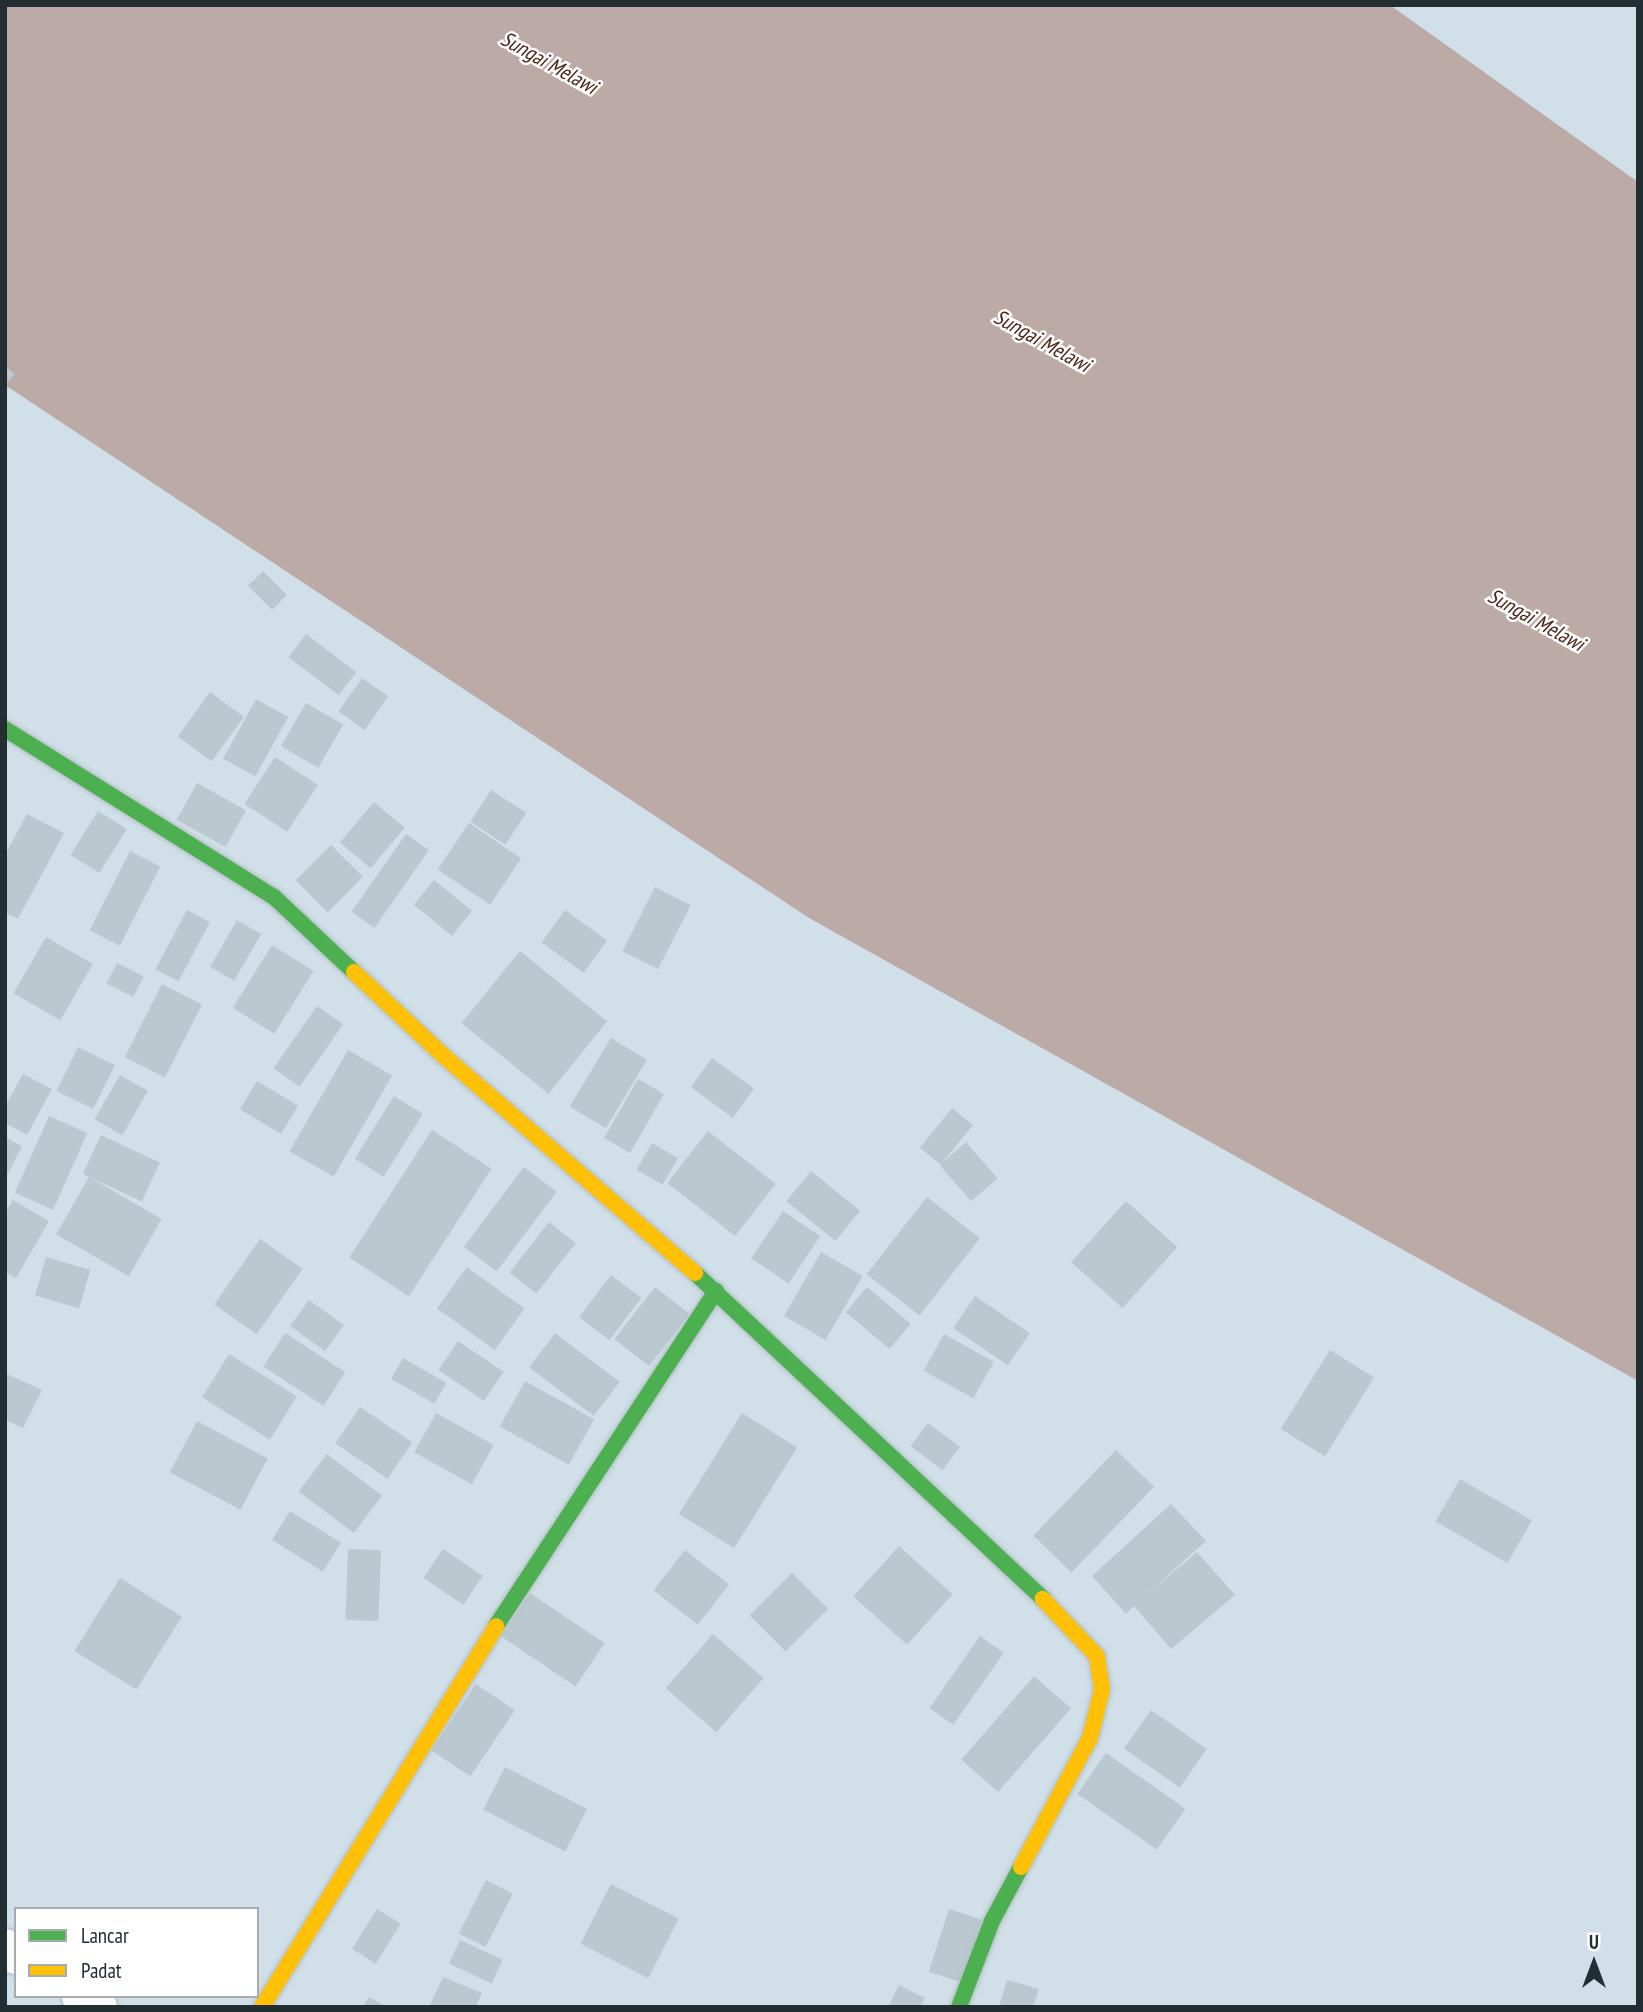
<!DOCTYPE html>
<html>
<head>
<meta charset="utf-8">
<style>
	body { margin:0 }
	#map { position:relative; width:1643px; height:2012px; overflow:hidden; background:#d1e0e8; font-family:"PT Sans Narrow",sans-serif }
	div>[style] { position:absolute }
	[style*='--x'] { left:calc(var(--x)*1px); top:calc(var(--y)*1px); width:calc(var(--w)*1px); rotate:calc(var(--a)*1deg) }
	.water>* { inset:0; background:#bbaaa6 }
	.building>* { inset:0; background:#bbc8cf; transform-origin:0 0 }
	.roads { filter:drop-shadow(0 0 2px #b3bec5) drop-shadow(0 0 2px #b3bec5) }
	.street>* { height:38px; margin:-19px; padding:0 19px; transform-origin:19px; border-radius:19px; background:#f8fafc }
	.fast>* { height:16px; margin:-8px; padding:0 8px; transform-origin:8px; border-radius:8px; background:#4caf50 }
	.slow>* { height:16px; margin:-8px; padding:0 8px; transform-origin:8px; border-radius:8px; background:#ffc107 }
	span { translate:-50% -50%; white-space:nowrap; text-align:center; line-height:1.15; -webkit-text-stroke:5px #fff; paint-order:stroke }
	.water-label { font-size:21px; color:#52251a; font-style:italic }
	.frame { position:absolute; inset:0; border:7px solid #232e33; pointer-events:none }
	.legend { position:absolute; left:14px; top:1907px; width:245px; height:91px; box-sizing:border-box; background:#fff; border:2px solid #a7abad; margin:0; padding:9px 12px; list-style:none; font-size:21px; color:#232e33 }
	.legend li { display:flex; align-items:center; gap:14px; height:35px }
	.legend b { width:35px; border:2px solid #a7abad }
	.north { position:absolute; left:1559px; top:1928px; width:70px; height:70px; -webkit-text-stroke:5px #fff; paint-order:stroke; rotate:0deg; font-size:19px; font-weight:700; line-height:28px; text-align:center; color:#232e33 }
	.north::after { content:''; display:block; margin:auto; width:24px; height:32px; background:#232e33; clip-path:polygon(50% 0,100% 100%,50% 72%,0 100%) }
</style>
</head>
<body>
<div id="map">
	<div class="water">
		<div style="clip-path:polygon(5px 5px,1390px 5px,1638px 182px,1638px 1381px,809px 918px,5px 385px)"></div>
	</div>
	<div class="building">
		<div style="clip-path:polygon(5px 366px,15px 374px,5px 385px)"></div>
		<div style="left:263px;top:571px;width:34px;height:21px;rotate:45deg"></div>
		<div style="left:306px;top:634px;width:63px;height:29px;rotate:37deg"></div>
		<div style="left:362px;top:678px;width:32px;height:41px;rotate:35deg"></div>
		<div style="left:210px;top:692px;width:42px;height:55px;rotate:36deg"></div>
		<div style="left:256px;top:699px;width:37px;height:68px;rotate:29deg"></div>
		<div style="left:306px;top:703px;width:43px;height:50px;rotate:30deg"></div>
		<div style="left:275px;top:757px;width:51px;height:56px;rotate:33deg"></div>
		<div style="left:197px;top:783px;width:56px;height:42px;rotate:29deg"></div>
		<div style="left:491px;top:790px;width:42px;height:38px;rotate:33deg"></div>
		<div style="left:374px;top:802px;width:40px;height:53px;rotate:40deg"></div>
		<div style="left:98px;top:811px;width:34px;height:52px;rotate:32deg"></div>
		<div style="clip-path:polygon(27px 814px,64px 833px,18px 919px,5px 913px,5px 855px)"></div>
		<div style="left:469px;top:823px;width:63px;height:56px;rotate:34deg"></div>
		<div style="left:406px;top:834px;width:28px;height:95px;rotate:35deg"></div>
		<div style="left:331px;top:845px;width:45px;height:50px;rotate:45deg"></div>
		<div style="left:130px;top:851px;width:34px;height:89px;rotate:27deg"></div>
		<div style="left:434px;top:880px;width:49px;height:32px;rotate:39deg"></div>
		<div style="left:655px;top:887px;width:40px;height:72px;rotate:27deg"></div>
		<div style="left:187px;top:910px;width:26px;height:67px;rotate:28deg"></div>
		<div style="left:565px;top:910px;width:52px;height:40px;rotate:36deg"></div>
		<div style="left:237px;top:920px;width:28px;height:54px;rotate:30deg"></div>
		<div style="left:46px;top:937px;width:54px;height:65px;rotate:30deg"></div>
		<div style="left:272px;top:945px;width:49px;height:74px;rotate:32deg"></div>
		<div style="left:520px;top:951px;width:112px;height:93px;rotate:39deg"></div>
		<div style="left:117px;top:963px;width:30px;height:23px;rotate:27deg"></div>
		<div style="left:162px;top:984px;width:45px;height:82px;rotate:27deg"></div>
		<div style="left:317px;top:1006px;width:32px;height:76px;rotate:35deg"></div>
		<div style="left:611px;top:1038px;width:42px;height:80px;rotate:31deg"></div>
		<div style="left:78px;top:1047px;width:41px;height:49px;rotate:26deg"></div>
		<div style="left:348px;top:1050px;width:51px;height:117px;rotate:30deg"></div>
		<div style="left:712px;top:1058px;width:52px;height:36px;rotate:36deg"></div>
		<div style="clip-path:polygon(23px 1074px,52px 1089px,27px 1135px,5px 1123px,5px 1106px)"></div>
		<div style="left:120px;top:1075px;width:32px;height:51px;rotate:30deg"></div>
		<div style="left:638px;top:1079px;width:30px;height:68px;rotate:30deg"></div>
		<div style="left:257px;top:1081px;width:48px;height:33px;rotate:31deg"></div>
		<div style="left:394px;top:1096px;width:34px;height:74px;rotate:32deg"></div>
		<div style="left:952px;top:1108px;width:27px;height:51px;rotate:39deg"></div>
		<div style="left:49px;top:1116px;width:42px;height:84px;rotate:24deg"></div>
		<div style="left:432px;top:1130px;width:71px;height:152px;rotate:33deg"></div>
		<div style="left:708px;top:1131px;width:86px;height:66px;rotate:38deg"></div>
		<div style="left:101px;top:1135px;width:65px;height:43px;rotate:25deg"></div>
		<div style="clip-path:polygon(5px 1137px,22px 1146px,8px 1174px,5px 1172px)"></div>
		<div style="left:966px;top:1142px;width:48px;height:35px;rotate:49deg"></div>
		<div style="left:652px;top:1143px;width:30px;height:31px;rotate:30deg"></div>
		<div style="left:524px;top:1167px;width:41px;height:100px;rotate:37deg"></div>
		<div style="left:811px;top:1171px;width:63px;height:39px;rotate:39deg"></div>
		<div style="left:89px;top:1177px;width:84px;height:66px;rotate:30deg"></div>
		<div style="left:927px;top:1197px;width:67px;height:98px;rotate:38deg"></div>
		<div style="clip-path:polygon(13px 1200px,49px 1221px,16px 1278px,5px 1272px,5px 1213px)"></div>
		<div style="left:1126px;top:1201px;width:69px;height:82px;rotate:42deg"></div>
		<div style="left:783px;top:1211px;width:45px;height:57px;rotate:34deg"></div>
		<div style="left:549px;top:1222px;width:34px;height:64px;rotate:38deg"></div>
		<div style="left:260px;top:1239px;width:52px;height:80px;rotate:35deg"></div>
		<div style="left:821px;top:1252px;width:48px;height:74px;rotate:30deg"></div>
		<div style="left:46px;top:1257px;width:46px;height:40px;rotate:16deg"></div>
		<div style="left:467px;top:1267px;width:71px;height:51px;rotate:36deg"></div>
		<div style="left:611px;top:1275px;width:38px;height:53px;rotate:37deg"></div>
		<div style="left:655px;top:1287px;width:44px;height:66px;rotate:38deg"></div>
		<div style="left:867px;top:1287px;width:57px;height:33px;rotate:40deg"></div>
		<div style="left:975px;top:1296px;width:66px;height:39px;rotate:34deg"></div>
		<div style="left:309px;top:1300px;width:43px;height:32px;rotate:36deg"></div>
		<div style="left:285px;top:1333px;width:72px;height:40px;rotate:33deg"></div>
		<div style="left:555px;top:1333px;width:81px;height:43px;rotate:37deg"></div>
		<div style="left:944px;top:1334px;width:57px;height:42px;rotate:29deg"></div>
		<div style="left:458px;top:1341px;width:55px;height:35px;rotate:34deg"></div>
		<div style="left:1330px;top:1350px;width:52px;height:93px;rotate:32deg"></div>
		<div style="left:229px;top:1354px;width:80px;height:51px;rotate:32deg"></div>
		<div style="left:403px;top:1358px;width:50px;height:24px;rotate:30deg"></div>
		<div style="clip-path:polygon(5px 1373px,42px 1390px,23px 1428px,5px 1420px)"></div>
		<div style="left:525px;top:1381px;width:79px;height:52px;rotate:29deg"></div>
		<div style="left:360px;top:1407px;width:63px;height:44px;rotate:34deg"></div>
		<div style="left:436px;top:1413px;width:66px;height:45px;rotate:29deg"></div>
		<div style="left:742px;top:1413px;width:65px;height:119px;rotate:32deg"></div>
		<div style="left:197px;top:1421px;width:80px;height:58px;rotate:28deg"></div>
		<div style="left:928px;top:1423px;width:40px;height:29px;rotate:37deg"></div>
		<div style="left:1116px;top:1450px;width:53px;height:119px;rotate:44deg"></div>
		<div style="left:327px;top:1454px;width:69px;height:47px;rotate:37deg"></div>
		<div style="left:1460px;top:1479px;width:83px;height:49px;rotate:30deg"></div>
		<div style="clip-path:polygon(1171px 1504px,1206px 1541px,1145px 1596px,1197px 1552px,1235px 1595px,1171px 1649px,1134px 1606px,1126px 1614px,1092px 1576px)"></div>
		<div style="left:290px;top:1511px;width:60px;height:34px;rotate:32deg"></div>
		<div style="left:899px;top:1546px;width:72px;height:68px;rotate:42deg"></div>
		<div style="left:348px;top:1549px;width:33px;height:71px;rotate:2deg"></div>
		<div style="left:443px;top:1549px;width:48px;height:35px;rotate:34deg"></div>
		<div style="left:685px;top:1550px;width:56px;height:51px;rotate:38deg"></div>
		<div style="left:792px;top:1573px;width:51px;height:60px;rotate:45deg"></div>
		<div style="left:120px;top:1578px;width:73px;height:86px;rotate:32deg"></div>
		<div style="left:530px;top:1593px;width:90px;height:52px;rotate:34deg"></div>
		<div style="left:713px;top:1634px;width:67px;height:72px;rotate:41deg"></div>
		<div style="left:980px;top:1636px;width:29px;height:88px;rotate:35deg"></div>
		<div style="left:1034px;top:1676px;width:49px;height:111px;rotate:41deg"></div>
		<div style="left:476px;top:1684px;width:47px;height:80px;rotate:34deg"></div>
		<div style="left:1151px;top:1710px;width:68px;height:47px;rotate:35deg"></div>
		<div style="left:1106px;top:1753px;width:97px;height:50px;rotate:35deg"></div>
		<div style="left:505px;top:1767px;width:92px;height:48px;rotate:27deg"></div>
		<div style="left:486px;top:1880px;width:30px;height:60px;rotate:27deg"></div>
		<div style="left:611px;top:1884px;width:76px;height:67px;rotate:27deg"></div>
		<div style="left:377px;top:1909px;width:28px;height:47px;rotate:32deg"></div>
		<div style="left:949px;top:1909px;width:35px;height:66px;rotate:18deg"></div>
		<div style="left:460px;top:1940px;width:47px;height:26px;rotate:25deg"></div>
		<div style="clip-path:polygon(443px 1977px,482px 1993px,476px 2007px,429px 2007px)"></div>
		<div style="clip-path:polygon(1007px 1980px,1039px 1989px,1033px 2007px,999px 2007px)"></div>
		<div style="clip-path:polygon(899px 1985px,925px 1998px,920px 2007px,888px 2007px)"></div>
		<div style="clip-path:polygon(369px 1997px,387px 2007px,363px 2007px)"></div>
	</div>
	<div class="roads">
		<div class="street">
			<div style="--x:5;--y:1948;--w:13;--a:32"></div>
			<div style="--x:81;--y:1996;--w:20;--a:33"></div>
		</div>
		<div class="fast">
			<div style="--x:5;--y:729;--w:317;--a:32"></div>
			<div style="--x:274;--y:897;--w:110;--a:43.2"></div>
			<div style="--x:695;--y:1273;--w:477;--a:43.1"></div>
			<div style="--x:496;--y:1626;--w:401;--a:-56.7"></div>
			<div style="--x:959;--y:2007;--w:92;--a:-69"></div>
			<div style="--x:992;--y:1921;--w:61;--a:-61.8"></div>
		</div>
		<div class="slow">
			<div style="--x:354;--y:972;--w:126;--a:43.1"></div>
			<div style="--x:446;--y:1058;--w:329;--a:40.8"></div>
			<div style="--x:1021;--y:1867;--w:146;--a:-61.9"></div>
			<div style="--x:1090;--y:1738;--w:50;--a:-76.2"></div>
			<div style="--x:1102;--y:1689;--w:33;--a:-99"></div>
			<div style="--x:1097;--y:1656;--w:79;--a:-133.5"></div>
			<div style="--x:262;--y:2007;--w:447;--a:-58.4"></div>
		</div>
	</div>
	<div class="water-label">
		<span style="left:549px;top:63px;rotate:29deg">Sungai Melawi</span>
		<span style="left:1042px;top:341px;rotate:29deg">Sungai Melawi</span>
		<span style="left:1536px;top:620px;rotate:29deg">Sungai Melawi</span>
	</div>
	<div class="frame"></div>
	<ul class="legend">
	<li><b style="height:9px;background:#4caf50"></b>Lancar</li>
	<li><b style="height:9px;background:#ffc107"></b>Padat</li>
	</ul>
	<div class="north">U</div>
</div>
</body>
</html>
